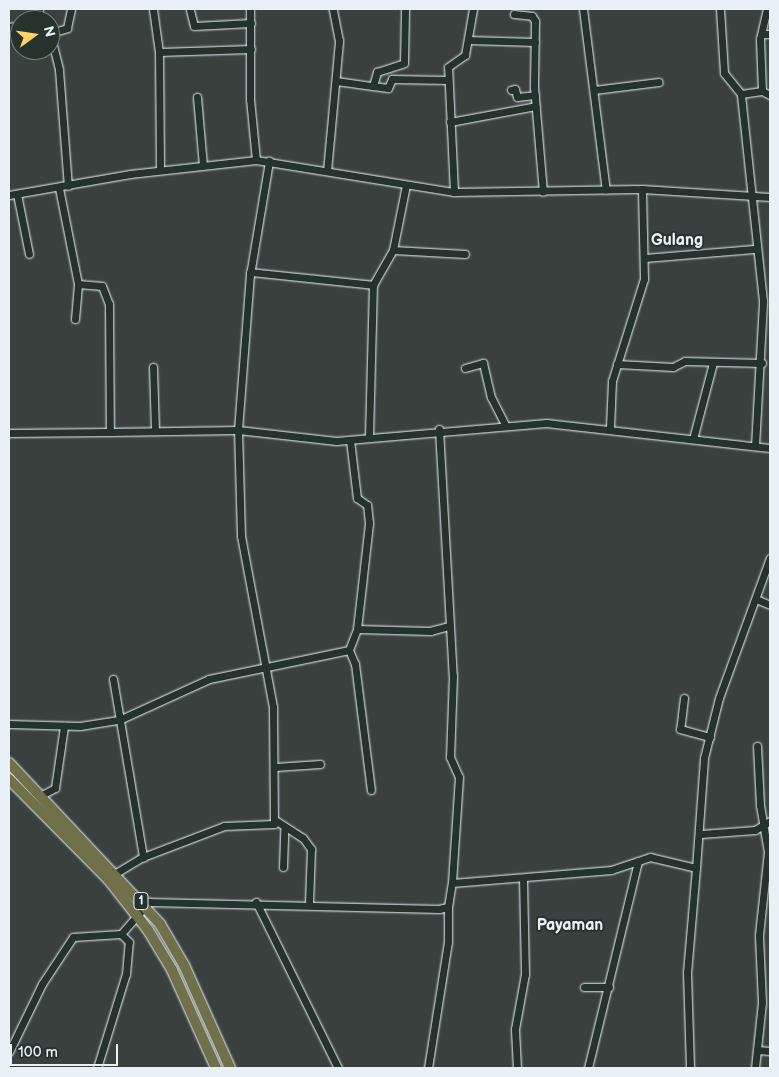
<!DOCTYPE html>
<html>
<head>
<meta charset="utf-8">
<style>
	body { margin:0 }
	#map { position:relative; width:779px; height:1077px; overflow:hidden; background:#3a403e; font-family:"Balsamiq Sans",sans-serif }
	div>[style] { position:absolute }
	[style*='--x'] { left:calc(var(--x)*1px); top:calc(var(--y)*1px); width:calc(var(--w)*1px); rotate:calc(var(--a)*1deg) }
	.roads { filter:drop-shadow(0 0 1px #e8f1f8) drop-shadow(0 0 1px #e8f1f8) }
	.minor>* { height:7px; margin:-3.5px; padding:0 3.5px; transform-origin:3.5px; border-radius:3.5px; background:#26332d }
	.highway>* { height:10px; margin:-5px; padding:0 5px; transform-origin:5px; border-radius:5px; background:#70704a }
	span { translate:-50% -50%; white-space:nowrap; text-align:center; line-height:1.15; -webkit-text-stroke:4px #26332d; paint-order:stroke }
	.shield-label span { padding:1px 4px; background:#26332d; border:1px solid; border-radius:4px; -webkit-text-stroke-width:0 }
	.shield-label { font-size:12px; color:#e8f1f8; font-weight:700 }
	.quarter-label { font-size:16px; color:#e8f1f8; font-weight:700 }
	.frame { position:absolute; inset:0; border:10px solid #e8f1f8; pointer-events:none }
	.north { position:absolute; left:10px; top:10px; width:50px; height:50px; box-sizing:border-box; background:#26332d; border:1px solid #747f7e; border-radius:50%; rotate:76deg; font-size:14px; font-weight:700; line-height:20px; text-align:center; color:#e8f1f8 }
	.north::after { content:''; display:block; margin:auto; width:18px; height:22px; background:#ffd166; clip-path:polygon(50% 0,100% 100%,50% 72%,0 100%) }
	.scale { position:absolute; left:10px; top:1044px; width:108px; height:22px; box-sizing:border-box; border:2px solid #e8f1f8; border-top:0; padding-left:6px; font-size:15px; line-height:18px; white-space:nowrap; color:#e8f1f8; -webkit-text-stroke:4px #26332d; paint-order:stroke }
</style>
</head>
<body>
<div id="map">
	<div class="roads">
		<div class="minor">
			<div style="--x:153;--y:9;--w:43;--a:82.1"></div>
			<div style="--x:159;--y:52;--w:118;--a:89.5"></div>
			<div style="--x:250;--y:9;--w:90;--a:90"></div>
			<div style="--x:250;--y:99;--w:61;--a:84.4"></div>
			<div style="--x:583;--y:9;--w:182;--a:82.8"></div>
			<div style="--x:720;--y:9;--w:64;--a:86.4"></div>
			<div style="--x:724;--y:73;--w:27;--a:51"></div>
			<div style="--x:190;--y:10;--w:16;--a:76"></div>
			<div style="--x:194;--y:26;--w:57;--a:-3"></div>
			<div style="--x:514;--y:14;--w:18;--a:6"></div>
			<div style="--x:532;--y:16;--w:6;--a:59"></div>
			<div style="--x:535;--y:21;--w:66;--a:90.9"></div>
			<div style="--x:534;--y:87;--w:105;--a:85.1"></div>
			<div style="--x:38;--y:20;--w:11;--a:-85"></div>
			<div style="--x:9;--y:27;--w:11;--a:-10"></div>
			<div style="--x:50;--y:33;--w:38;--a:76"></div>
			<div style="--x:59;--y:70;--w:116;--a:85.6"></div>
			<div style="--x:51;--y:33;--w:17;--a:-17"></div>
			<div style="--x:67;--y:28;--w:19;--a:-78"></div>
			<div style="--x:762;--y:34;--w:8;--a:0"></div>
			<div style="--x:468;--y:40;--w:67;--a:1.7"></div>
			<div style="--x:159;--y:52;--w:92;--a:-1.9"></div>
			<div style="--x:336;--y:81;--w:37;--a:8"></div>
			<div style="--x:373;--y:86;--w:15;--a:-74"></div>
			<div style="--x:377;--y:72;--w:28;--a:-18"></div>
			<div style="--x:404;--y:63;--w:54;--a:-88.9"></div>
			<div style="--x:373;--y:86;--w:15;--a:8"></div>
			<div style="--x:388;--y:88;--w:10;--a:-66"></div>
			<div style="--x:392;--y:79;--w:56;--a:1"></div>
			<div style="--x:511;--y:90;--w:4;--a:-14"></div>
			<div style="--x:515;--y:89;--w:8;--a:76"></div>
			<div style="--x:517;--y:97;--w:18;--a:-6"></div>
			<div style="--x:594;--y:90;--w:65;--a:-7"></div>
			<div style="--x:762;--y:91;--w:9;--a:27"></div>
			<div style="--x:197;--y:97;--w:68;--a:85"></div>
			<div style="--x:450;--y:122;--w:87;--a:-10.5"></div>
			<div style="--x:327;--y:171;--w:131;--a:-84.7"></div>
			<div style="--x:339;--y:41;--w:33;--a:-101"></div>
			<div style="--x:59;--y:188;--w:98;--a:78.8"></div>
			<div style="--x:78;--y:284;--w:24;--a:5"></div>
			<div style="--x:102;--y:286;--w:19;--a:69"></div>
			<div style="--x:109;--y:304;--w:128;--a:89.6"></div>
			<div style="--x:110;--y:432;--w:128;--a:-0.9"></div>
			<div style="--x:238;--y:430;--w:155;--a:-85.6"></div>
			<div style="--x:250;--y:275;--w:116;--a:-80.5"></div>
			<div style="--x:454;--y:192;--w:125;--a:-92.7"></div>
			<div style="--x:448;--y:67;--w:21;--a:-35"></div>
			<div style="--x:465;--y:55;--w:47;--a:-80.1"></div>
			<div style="--x:17;--y:194;--w:61;--a:78.7"></div>
			<div style="--x:9;--y:195;--w:123;--a:-9.8"></div>
			<div style="--x:130;--y:174;--w:127;--a:-6.3"></div>
			<div style="--x:256;--y:160;--w:201;--a:9.2"></div>
			<div style="--x:454;--y:192;--w:188;--a:-0.9"></div>
			<div style="--x:642;--y:189;--w:128;--a:3.6"></div>
			<div style="--x:393;--y:250;--w:72;--a:3.2"></div>
			<div style="--x:645;--y:258;--w:109;--a:-4.7"></div>
			<div style="--x:250;--y:272;--w:124;--a:6"></div>
			<div style="--x:75;--y:319;--w:35;--a:-85"></div>
			<div style="--x:617;--y:364;--w:56;--a:3.1"></div>
			<div style="--x:673;--y:367;--w:13;--a:-27"></div>
			<div style="--x:685;--y:361;--w:77;--a:1.5"></div>
			<div style="--x:153;--y:367;--w:63;--a:88.2"></div>
			<div style="--x:465;--y:368;--w:19;--a:-16"></div>
			<div style="--x:483;--y:363;--w:35;--a:77"></div>
			<div style="--x:491;--y:397;--w:30;--a:63"></div>
			<div style="--x:610;--y:427;--w:46;--a:-87.5"></div>
			<div style="--x:612;--y:381;--w:107;--a:-72.6"></div>
			<div style="--x:644;--y:279;--w:90;--a:-91.3"></div>
			<div style="--x:439;--y:429;--w:247;--a:86.8"></div>
			<div style="--x:453;--y:676;--w:81;--a:92.1"></div>
			<div style="--x:450;--y:757;--w:22;--a:66"></div>
			<div style="--x:459;--y:777;--w:106;--a:93.8"></div>
			<div style="--x:9;--y:433;--w:101;--a:-0.6"></div>
			<div style="--x:369;--y:437;--w:152;--a:-88.5"></div>
			<div style="--x:373;--y:285;--w:40;--a:-60.3"></div>
			<div style="--x:393;--y:250;--w:66;--a:-78.7"></div>
			<div style="--x:693;--y:439;--w:79;--a:-75.3"></div>
			<div style="--x:755;--y:446;--w:145;--a:-86.8"></div>
			<div style="--x:763;--y:301;--w:208;--a:-96.1"></div>
			<div style="--x:741;--y:94;--w:21;--a:-8"></div>
			<div style="--x:762;--y:91;--w:52;--a:-92.2"></div>
			<div style="--x:760;--y:39;--w:31;--a:-77"></div>
			<div style="--x:756;--y:599;--w:15;--a:23"></div>
			<div style="--x:357;--y:629;--w:73;--a:1.6"></div>
			<div style="--x:430;--y:631;--w:20;--a:-15"></div>
			<div style="--x:349;--y:650;--w:15;--a:67"></div>
			<div style="--x:355;--y:664;--w:127;--a:82.8"></div>
			<div style="--x:113;--y:679;--w:181;--a:80.4"></div>
			<div style="--x:684;--y:698;--w:31;--a:97"></div>
			<div style="--x:680;--y:729;--w:31;--a:15"></div>
			<div style="--x:9;--y:724;--w:71;--a:1.6"></div>
			<div style="--x:80;--y:726;--w:39;--a:-9"></div>
			<div style="--x:119;--y:720;--w:99;--a:-24.5"></div>
			<div style="--x:209;--y:679;--w:143;--a:-11.7"></div>
			<div style="--x:349;--y:650;--w:22;--a:-69"></div>
			<div style="--x:357;--y:629;--w:107;--a:-83.5"></div>
			<div style="--x:369;--y:523;--w:18;--a:-96"></div>
			<div style="--x:367;--y:505;--w:12;--a:-145"></div>
			<div style="--x:357;--y:498;--w:58;--a:-96.9"></div>
			<div style="--x:275;--y:767;--w:45;--a:-3.8"></div>
			<div style="--x:40;--y:796;--w:17;--a:-28"></div>
			<div style="--x:55;--y:788;--w:63;--a:-81.7"></div>
			<div style="--x:275;--y:820;--w:33;--a:33"></div>
			<div style="--x:303;--y:838;--w:14;--a:54"></div>
			<div style="--x:311;--y:849;--w:55;--a:92.1"></div>
			<div style="--x:701;--y:834;--w:54;--a:-4.2"></div>
			<div style="--x:755;--y:830;--w:17;--a:-31"></div>
			<div style="--x:283;--y:867;--w:37;--a:-88"></div>
			<div style="--x:696;--y:868;--w:110;--a:-85.8"></div>
			<div style="--x:704;--y:758;--w:62;--a:-76"></div>
			<div style="--x:719;--y:698;--w:149;--a:-70"></div>
			<div style="--x:116;--y:873;--w:31;--a:-31"></div>
			<div style="--x:143;--y:857;--w:87;--a:-20.9"></div>
			<div style="--x:224;--y:826;--w:50;--a:-2.3"></div>
			<div style="--x:274;--y:824;--w:117;--a:-90.5"></div>
			<div style="--x:273;--y:707;--w:174;--a:-100.6"></div>
			<div style="--x:241;--y:536;--w:106;--a:-91.6"></div>
			<div style="--x:238;--y:430;--w:99;--a:6.4"></div>
			<div style="--x:336;--y:441;--w:211;--a:-4.9"></div>
			<div style="--x:546;--y:423;--w:225;--a:6.4"></div>
			<div style="--x:256;--y:902;--w:185;--a:63.7"></div>
			<div style="--x:584;--y:987;--w:25;--a:0"></div>
			<div style="--x:757;--y:1050;--w:13;--a:4"></div>
			<div style="--x:9;--y:1052;--w:76;--a:-64.1"></div>
			<div style="--x:42;--y:984;--w:56;--a:-56.6"></div>
			<div style="--x:73;--y:937;--w:48;--a:-3.6"></div>
			<div style="--x:121;--y:934;--w:43;--a:-48.8"></div>
			<div style="--x:149;--y:902;--w:290;--a:1.4"></div>
			<div style="--x:439;--y:909;--w:9;--a:-13"></div>
			<div style="--x:448;--y:907;--w:24;--a:-81"></div>
			<div style="--x:452;--y:883;--w:160;--a:-4.7"></div>
			<div style="--x:611;--y:870;--w:41;--a:-18.4"></div>
			<div style="--x:650;--y:857;--w:47;--a:13.4"></div>
			<div style="--x:696;--y:868;--w:104;--a:94.9"></div>
			<div style="--x:687;--y:972;--w:96;--a:88.2"></div>
			<div style="--x:97;--y:1068;--w:98;--a:-72.9"></div>
			<div style="--x:126;--y:974;--w:32;--a:-85"></div>
			<div style="--x:129;--y:942;--w:11;--a:-135"></div>
			<div style="--x:428;--y:1068;--w:128;--a:-81"></div>
			<div style="--x:448;--y:942;--w:35;--a:-90"></div>
			<div style="--x:517;--y:1068;--w:39;--a:-93"></div>
			<div style="--x:515;--y:1029;--w:56;--a:-79.7"></div>
			<div style="--x:525;--y:974;--w:94;--a:-91.2"></div>
			<div style="--x:588;--y:1068;--w:213;--a:-76.4"></div>
			<div style="--x:755;--y:1068;--w:66;--a:-83.9"></div>
			<div style="--x:762;--y:1002;--w:67;--a:-92.6"></div>
			<div style="--x:759;--y:935;--w:83;--a:-83.8"></div>
			<div style="--x:768;--y:852;--w:48;--a:-99.7"></div>
			<div style="--x:760;--y:805;--w:59;--a:-92.9"></div>
		</div>
		<div class="highway">
			<div style="--x:9;--y:763;--w:221;--a:46.8"></div>
			<div style="--x:160;--y:924;--w:48;--a:59.7"></div>
			<div style="--x:184;--y:965;--w:113;--a:65.9"></div>
			<div style="--x:9;--y:779;--w:141;--a:45.3"></div>
			<div style="--x:108;--y:879;--w:65;--a:51.9"></div>
			<div style="--x:148;--y:930;--w:47;--a:59"></div>
			<div style="--x:172;--y:970;--w:107;--a:65.8"></div>
		</div>
	</div>
	<div class="shield-label">
		<span style="left:141px;top:901px">1</span>
	</div>
	<div class="quarter-label">
		<span style="left:677px;top:241px">Gulang</span>
		<span style="left:570px;top:926px">Payaman</span>
	</div>
	<div class="frame"></div>
	<div class="north">N</div>
	<div class="scale">100 m</div>
</div>
</body>
</html>
